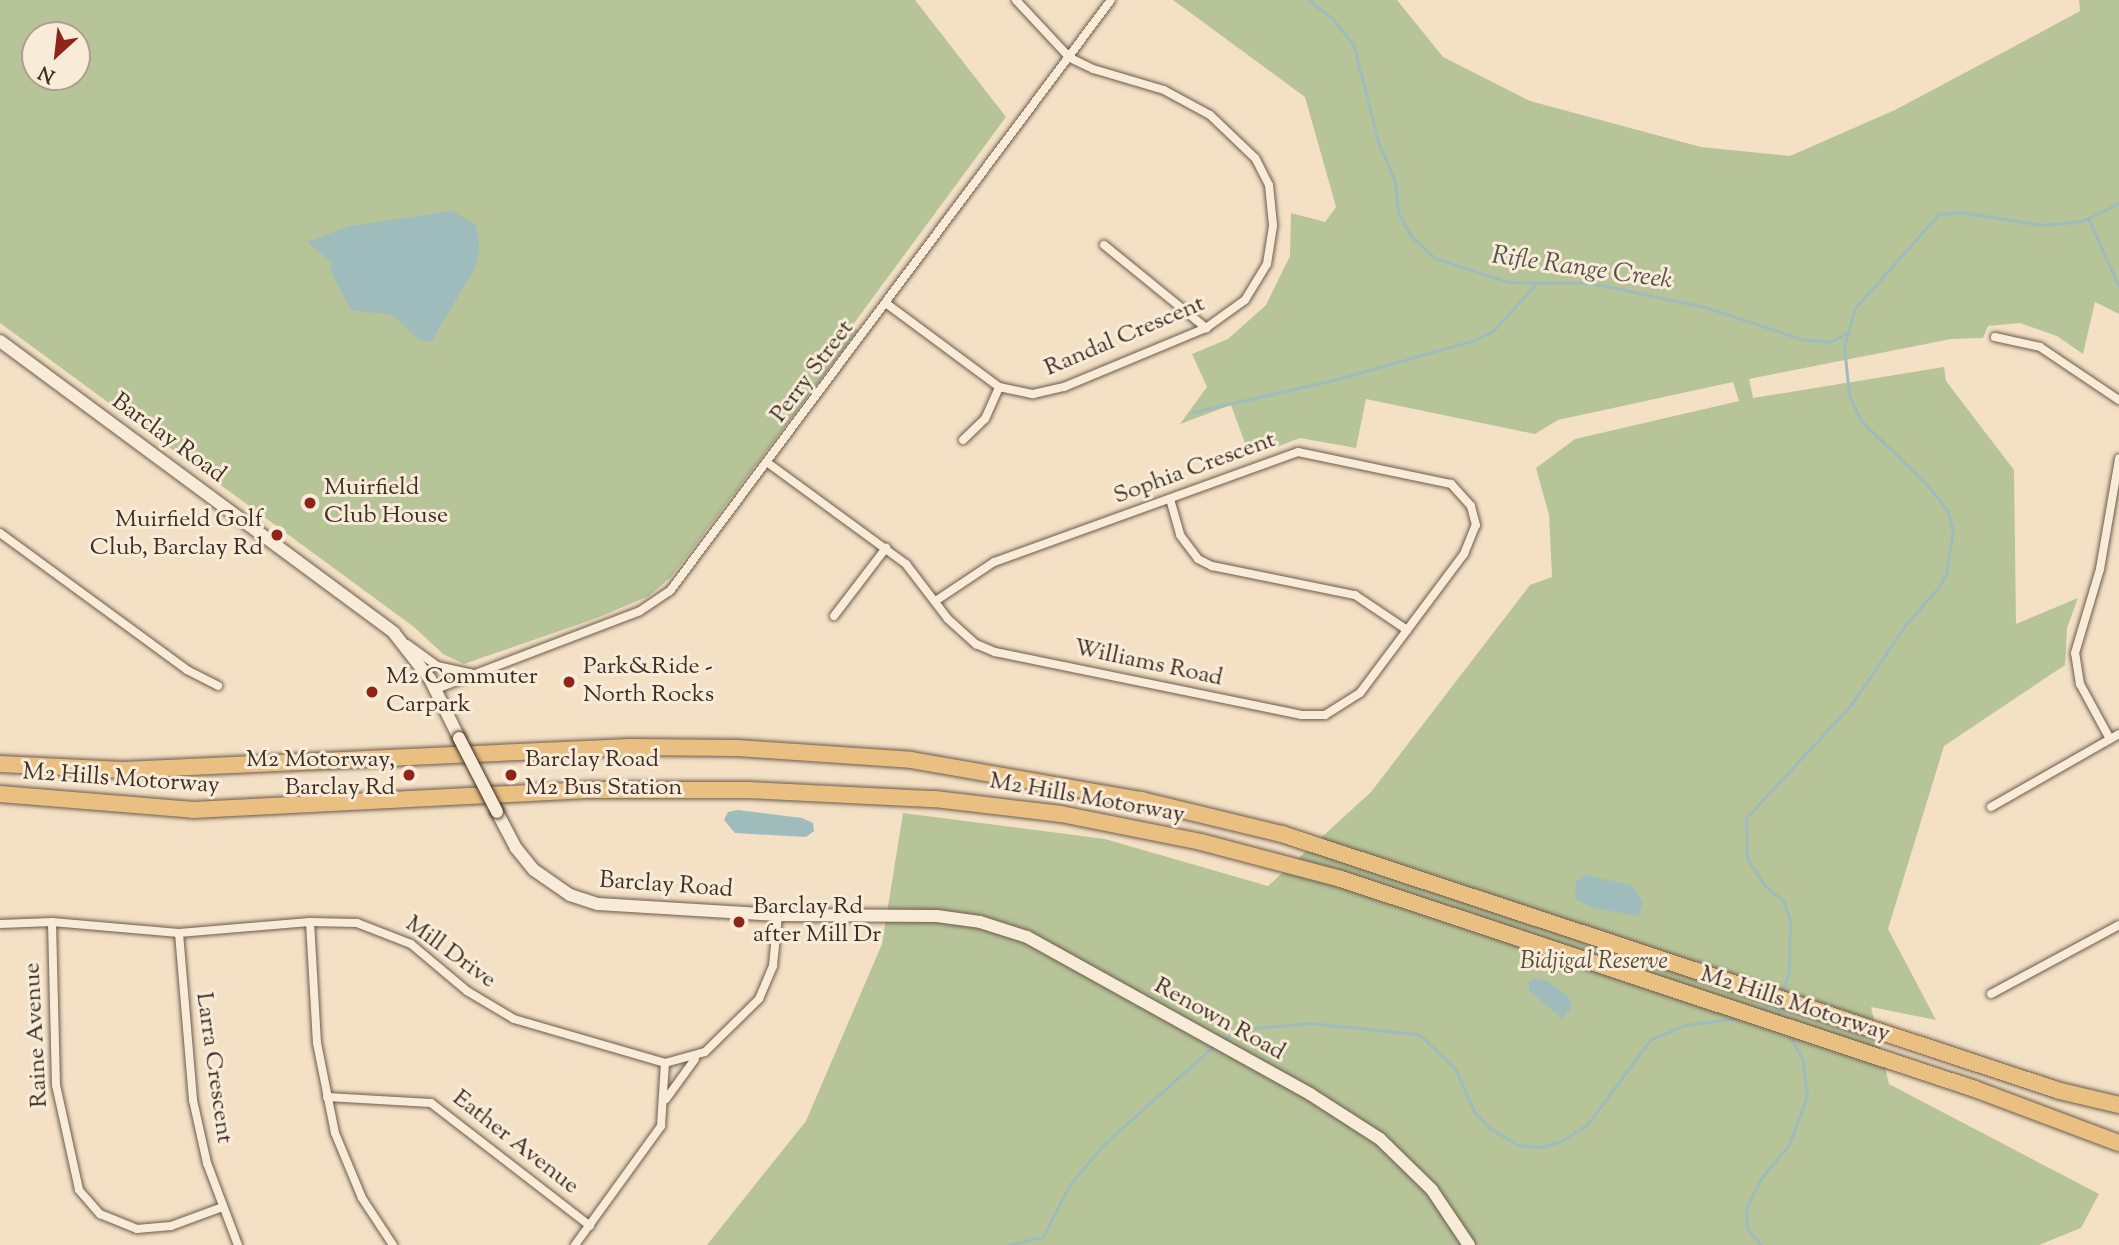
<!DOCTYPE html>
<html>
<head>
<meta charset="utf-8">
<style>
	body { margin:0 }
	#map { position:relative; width:2119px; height:1245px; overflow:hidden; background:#f4e1c5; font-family:"Sorts Mill Goudy",serif }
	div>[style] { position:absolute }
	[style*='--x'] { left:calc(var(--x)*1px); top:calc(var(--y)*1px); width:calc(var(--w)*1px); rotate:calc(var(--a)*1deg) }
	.green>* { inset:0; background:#b7c498 }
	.water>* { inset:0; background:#9ebcbc }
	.stream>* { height:2.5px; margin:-1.25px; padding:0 1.25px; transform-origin:1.25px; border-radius:1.25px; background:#9ebcbc }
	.roads { filter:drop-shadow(0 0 2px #6c5b4d) drop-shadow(0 0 2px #6c5b4d) }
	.minor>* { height:8px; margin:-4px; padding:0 4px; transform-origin:4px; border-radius:4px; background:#f8ecd9 }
	.secondary>* { height:12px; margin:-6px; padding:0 6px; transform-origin:6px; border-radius:6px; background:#f8ecd9 }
	.motorway>* { height:16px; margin:-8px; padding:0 8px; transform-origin:8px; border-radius:8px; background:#eac082 }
	.bridges { filter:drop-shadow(0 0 2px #3f2e25) drop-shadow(0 0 2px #3f2e25) }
	.secondary-bridge>* { height:12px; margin:-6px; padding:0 6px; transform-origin:6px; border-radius:6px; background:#f8ecd9 }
	.dots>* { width:19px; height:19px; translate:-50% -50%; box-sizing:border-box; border:4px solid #f8ecd9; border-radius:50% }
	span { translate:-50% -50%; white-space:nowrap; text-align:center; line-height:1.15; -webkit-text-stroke:6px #f8ecd9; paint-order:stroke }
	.street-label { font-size:24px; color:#3f2e25 }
	.poi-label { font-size:24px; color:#3f2e25 }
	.left { translate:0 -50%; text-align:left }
	.right { translate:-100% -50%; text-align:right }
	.park-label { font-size:24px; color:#574c3c; font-style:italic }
	.water-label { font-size:26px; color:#57524b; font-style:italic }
	.north { position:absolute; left:21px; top:21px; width:70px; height:70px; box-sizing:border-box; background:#f8ecd9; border:2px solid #aea091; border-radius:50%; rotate:207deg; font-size:19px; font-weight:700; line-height:28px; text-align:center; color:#3f2e25 }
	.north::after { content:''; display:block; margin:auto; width:24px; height:32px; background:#8f2418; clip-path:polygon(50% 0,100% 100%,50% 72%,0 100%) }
</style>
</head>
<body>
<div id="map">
	<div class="green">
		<div style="clip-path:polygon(evenodd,0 0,915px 0,1006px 117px,852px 326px,858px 330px,671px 577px,649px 596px,597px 618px,464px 664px,443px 654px,414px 627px,0 323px,0 0,35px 35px,77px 35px,77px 77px,35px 77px,35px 35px)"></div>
		<div style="clip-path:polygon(1173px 0,1397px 0,1443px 57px,1530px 101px,1701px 147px,1790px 156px,1895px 110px,2017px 45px,2080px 11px,2079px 0,2119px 0,2119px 314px,2095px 302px,2083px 354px,2057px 336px,2020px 323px,1988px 326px,1983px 338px,1951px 339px,1749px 379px,1753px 398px,1944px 367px,1946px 381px,2014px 470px,2016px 624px,2078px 598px,2067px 628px,2065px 665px,1944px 746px,1888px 929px,1936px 1020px,1871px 1007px,1889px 1084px,2099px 1194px,2081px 1228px,2039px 1245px,707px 1245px,806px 1121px,882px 944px,903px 813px,1105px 839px,1268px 886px,1371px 792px,1530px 585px,1552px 577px,1549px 515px,1536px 468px,1575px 439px,1739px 401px,1733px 382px,1558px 420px,1535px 434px,1366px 399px,1356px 448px,1300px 438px,1250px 457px,1231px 405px,1180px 424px,1207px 387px,1192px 354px,1228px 339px,1266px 305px,1290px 256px,1291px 213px,1325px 222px,1336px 207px,1305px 97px)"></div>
	</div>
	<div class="water">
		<div style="clip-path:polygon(452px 211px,476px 225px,480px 250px,475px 268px,431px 342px,418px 339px,393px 315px,351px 310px,330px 270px,332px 263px,307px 242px,350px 226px)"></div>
		<div style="clip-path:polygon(738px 810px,802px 818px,813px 823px,814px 831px,806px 837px,735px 833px,724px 820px,728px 812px)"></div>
		<div style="clip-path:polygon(1586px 875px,1631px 885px,1643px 901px,1639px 916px,1593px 908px,1575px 899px,1576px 881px)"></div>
		<div style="clip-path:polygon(1535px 978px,1549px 982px,1569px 998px,1572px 1006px,1563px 1019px,1529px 991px,1529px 982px)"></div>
	</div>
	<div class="stream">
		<div style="--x:1309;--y:0;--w:31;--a:38"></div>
		<div style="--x:1333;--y:19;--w:33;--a:51"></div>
		<div style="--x:1354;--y:45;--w:101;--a:75.7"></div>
		<div style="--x:1379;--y:143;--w:41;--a:67.2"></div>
		<div style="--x:1395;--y:181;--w:33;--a:83"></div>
		<div style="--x:1399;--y:214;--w:26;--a:61"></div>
		<div style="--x:1412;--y:237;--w:31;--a:42"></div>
		<div style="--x:1435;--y:258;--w:77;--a:18.2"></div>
		<div style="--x:1508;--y:282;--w:84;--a:0.7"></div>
		<div style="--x:1592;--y:283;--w:116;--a:12"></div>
		<div style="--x:1705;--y:307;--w:102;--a:18.3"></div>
		<div style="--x:1802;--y:339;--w:28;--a:6"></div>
		<div style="--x:1830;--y:342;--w:19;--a:-28"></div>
		<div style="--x:2089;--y:219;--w:73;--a:65.9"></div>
		<div style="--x:1193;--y:412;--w:145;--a:-12.8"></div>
		<div style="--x:1334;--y:380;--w:147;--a:-15.8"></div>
		<div style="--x:1475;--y:340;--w:20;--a:-27"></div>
		<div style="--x:1493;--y:331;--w:62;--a:-47.6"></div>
		<div style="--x:1781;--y:992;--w:21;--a:-67"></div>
		<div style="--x:1789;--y:973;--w:52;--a:-88.9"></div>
		<div style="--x:1790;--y:921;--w:21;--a:-109"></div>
		<div style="--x:1783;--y:901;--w:23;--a:-140"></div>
		<div style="--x:1765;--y:886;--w:33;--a:-123"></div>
		<div style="--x:1747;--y:858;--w:40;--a:-91.4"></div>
		<div style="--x:1746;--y:818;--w:154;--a:-47.1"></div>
		<div style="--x:1851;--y:705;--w:99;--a:-55.7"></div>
		<div style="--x:1907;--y:623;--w:48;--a:-48.4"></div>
		<div style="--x:1939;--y:587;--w:15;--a:-62"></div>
		<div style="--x:1946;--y:574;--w:44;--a:-80.8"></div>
		<div style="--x:1953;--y:531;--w:22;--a:-106"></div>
		<div style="--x:1947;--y:510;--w:33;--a:-129"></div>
		<div style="--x:1926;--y:484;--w:91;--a:-135.9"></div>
		<div style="--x:1861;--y:421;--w:29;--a:-115"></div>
		<div style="--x:1849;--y:395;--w:48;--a:-95.9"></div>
		<div style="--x:1844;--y:347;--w:41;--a:-74.2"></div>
		<div style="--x:1855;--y:308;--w:126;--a:-48.2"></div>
		<div style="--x:1939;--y:214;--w:21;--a:-5"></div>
		<div style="--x:1960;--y:212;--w:85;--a:8.8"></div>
		<div style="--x:2044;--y:225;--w:38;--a:-6"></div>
		<div style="--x:2082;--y:221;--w:41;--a:-25.9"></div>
		<div style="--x:1776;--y:1005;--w:14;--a:69"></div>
		<div style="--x:1761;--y:1011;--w:14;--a:-39"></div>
		<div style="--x:1220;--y:1041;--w:26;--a:-28"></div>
		<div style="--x:1243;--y:1029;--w:67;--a:-5.1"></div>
		<div style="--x:1310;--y:1023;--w:110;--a:5.8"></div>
		<div style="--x:1419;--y:1034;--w:50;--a:43.4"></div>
		<div style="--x:1455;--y:1068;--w:48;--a:65.6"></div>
		<div style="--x:1475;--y:1112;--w:22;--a:47"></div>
		<div style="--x:1490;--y:1128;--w:33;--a:31"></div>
		<div style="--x:1518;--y:1145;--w:22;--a:5"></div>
		<div style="--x:1540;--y:1147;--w:23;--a:-15"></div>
		<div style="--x:1562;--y:1141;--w:31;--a:-33"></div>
		<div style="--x:1588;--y:1124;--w:104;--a:-53.6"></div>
		<div style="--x:1650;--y:1040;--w:39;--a:-23"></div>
		<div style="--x:1686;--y:1025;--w:52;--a:-7.7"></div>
		<div style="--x:1008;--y:1245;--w:36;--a:-13"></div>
		<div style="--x:1043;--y:1237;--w:57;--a:-63"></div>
		<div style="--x:1069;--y:1186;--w:53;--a:-50.3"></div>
		<div style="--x:1103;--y:1145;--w:150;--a:-41.8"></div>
		<div style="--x:1761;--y:1245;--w:21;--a:-131"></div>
		<div style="--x:1747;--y:1229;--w:21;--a:-93"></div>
		<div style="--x:1746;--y:1208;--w:31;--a:-63"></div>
		<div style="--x:1760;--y:1180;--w:45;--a:-50.4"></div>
		<div style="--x:1789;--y:1145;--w:52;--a:-69.8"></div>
		<div style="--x:1807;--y:1096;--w:38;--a:-97"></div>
		<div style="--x:1802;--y:1058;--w:28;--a:-120"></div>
	</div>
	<div class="roads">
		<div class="minor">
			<div style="--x:1104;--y:245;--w:132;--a:39.1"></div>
			<div style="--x:887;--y:304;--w:139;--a:36.5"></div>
			<div style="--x:999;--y:387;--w:35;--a:12"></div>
			<div style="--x:1033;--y:394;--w:32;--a:-13"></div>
			<div style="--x:1064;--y:387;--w:154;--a:-22.6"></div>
			<div style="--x:1206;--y:328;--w:48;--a:-35.7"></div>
			<div style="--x:1245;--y:300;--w:42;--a:-58.6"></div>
			<div style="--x:1267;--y:264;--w:39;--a:-81"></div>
			<div style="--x:1273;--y:225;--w:40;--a:-95.7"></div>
			<div style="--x:1269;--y:185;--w:30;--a:-117"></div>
			<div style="--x:1255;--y:158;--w:62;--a:-136.3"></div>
			<div style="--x:1210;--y:115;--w:52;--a:-151.5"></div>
			<div style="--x:1164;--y:90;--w:74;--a:-163.5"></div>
			<div style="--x:1093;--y:69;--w:25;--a:-154"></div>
			<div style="--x:1070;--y:58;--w:79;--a:-133"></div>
			<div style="--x:1995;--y:337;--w:46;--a:12.5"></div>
			<div style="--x:2040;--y:347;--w:95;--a:33.9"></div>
			<div style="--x:963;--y:440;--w:30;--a:-44"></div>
			<div style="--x:985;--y:419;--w:35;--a:-66"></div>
			<div style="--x:768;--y:463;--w:171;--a:36.2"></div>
			<div style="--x:906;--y:564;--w:69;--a:52.6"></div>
			<div style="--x:948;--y:619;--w:38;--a:42"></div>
			<div style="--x:976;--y:644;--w:21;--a:23"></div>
			<div style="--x:995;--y:652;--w:312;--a:11.6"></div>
			<div style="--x:1301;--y:715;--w:24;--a:0"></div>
			<div style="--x:1325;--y:715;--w:41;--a:-32.2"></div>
			<div style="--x:1360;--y:693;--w:174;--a:-53.2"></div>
			<div style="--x:1464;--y:554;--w:31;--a:-68"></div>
			<div style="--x:1476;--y:525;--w:20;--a:-105"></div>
			<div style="--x:1471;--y:506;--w:30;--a:-132"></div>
			<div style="--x:1451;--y:484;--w:156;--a:-168.2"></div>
			<div style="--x:1298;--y:452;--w:323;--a:160.1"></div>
			<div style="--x:994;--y:562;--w:69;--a:146.3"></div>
			<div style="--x:1170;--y:499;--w:37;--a:74"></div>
			<div style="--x:1180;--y:535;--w:30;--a:53"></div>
			<div style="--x:1198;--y:559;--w:16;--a:27"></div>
			<div style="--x:1212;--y:566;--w:146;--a:11.5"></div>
			<div style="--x:1355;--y:595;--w:63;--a:33.9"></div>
			<div style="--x:0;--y:533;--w:232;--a:36.2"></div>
			<div style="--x:187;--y:670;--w:35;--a:27"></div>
			<div style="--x:834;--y:616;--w:86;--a:-52.6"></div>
			<div style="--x:407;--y:644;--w:37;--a:36"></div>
			<div style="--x:437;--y:666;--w:34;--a:12"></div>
			<div style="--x:436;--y:689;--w:218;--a:-20.9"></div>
			<div style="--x:640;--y:611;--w:36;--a:-34"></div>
			<div style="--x:670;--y:591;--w:737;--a:-53.27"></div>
			<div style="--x:2110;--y:739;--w:63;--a:-118.6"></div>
			<div style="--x:2080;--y:684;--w:31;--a:-99"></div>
			<div style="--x:2075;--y:653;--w:88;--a:-73.4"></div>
			<div style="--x:2100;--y:569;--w:112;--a:-80.2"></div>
			<div style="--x:1991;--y:807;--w:147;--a:-29.7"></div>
			<div style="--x:52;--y:922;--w:163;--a:88.6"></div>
			<div style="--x:56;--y:1085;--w:107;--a:77.6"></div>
			<div style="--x:79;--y:1190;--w:32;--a:49"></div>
			<div style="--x:100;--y:1214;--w:40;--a:22"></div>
			<div style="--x:137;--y:1229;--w:34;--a:-5"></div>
			<div style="--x:171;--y:1226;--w:55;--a:-20.1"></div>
			<div style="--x:310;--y:922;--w:121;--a:86.7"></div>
			<div style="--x:317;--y:1043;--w:92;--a:78.7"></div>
			<div style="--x:335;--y:1133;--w:70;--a:67.4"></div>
			<div style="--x:362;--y:1198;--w:56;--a:56.6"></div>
			<div style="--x:0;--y:924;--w:52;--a:-2.2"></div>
			<div style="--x:52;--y:922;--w:127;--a:5"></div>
			<div style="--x:179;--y:933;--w:131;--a:-4.8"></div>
			<div style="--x:310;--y:922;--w:47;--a:1.2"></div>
			<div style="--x:357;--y:923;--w:58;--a:21.3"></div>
			<div style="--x:411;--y:944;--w:73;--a:40"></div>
			<div style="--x:467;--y:991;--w:55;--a:30.8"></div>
			<div style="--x:514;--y:1019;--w:157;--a:16.2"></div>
			<div style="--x:665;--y:1063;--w:41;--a:-15.4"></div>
			<div style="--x:705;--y:1052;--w:76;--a:-44.5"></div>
			<div style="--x:759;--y:999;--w:36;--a:-67"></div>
			<div style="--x:773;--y:966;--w:51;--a:-84.4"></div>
			<div style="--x:179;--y:933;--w:168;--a:85.2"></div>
			<div style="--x:193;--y:1100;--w:65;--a:77.5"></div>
			<div style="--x:207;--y:1163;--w:88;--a:69.3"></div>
			<div style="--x:1991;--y:994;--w:145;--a:-28.3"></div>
			<div style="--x:327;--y:1097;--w:104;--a:3.3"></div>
			<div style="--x:431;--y:1103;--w:201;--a:37.7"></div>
			<div style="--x:666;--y:1099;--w:49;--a:-54.1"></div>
			<div style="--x:575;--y:1245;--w:147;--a:-54.1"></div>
			<div style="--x:661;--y:1126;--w:63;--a:-86.4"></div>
		</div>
		<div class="secondary">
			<div style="--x:0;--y:341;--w:490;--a:36.5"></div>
			<div style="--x:394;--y:633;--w:58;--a:52"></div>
			<div style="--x:430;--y:679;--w:66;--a:63.8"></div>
			<div style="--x:497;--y:812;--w:41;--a:62.2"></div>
			<div style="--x:516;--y:848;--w:28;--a:51"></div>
			<div style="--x:534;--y:870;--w:44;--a:34.8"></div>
			<div style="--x:570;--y:895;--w:29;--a:18"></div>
			<div style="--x:598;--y:904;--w:180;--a:3.5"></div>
			<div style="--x:778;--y:915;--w:159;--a:0.4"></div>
			<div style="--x:937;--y:916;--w:43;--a:7.9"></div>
			<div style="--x:980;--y:922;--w:49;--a:17.7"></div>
			<div style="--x:1027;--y:937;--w:324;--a:29"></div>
			<div style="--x:1310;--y:1094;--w:83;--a:32.7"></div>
			<div style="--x:1380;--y:1139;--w:73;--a:44.4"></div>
			<div style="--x:1432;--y:1190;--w:66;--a:56.1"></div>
		</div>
		<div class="motorway">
			<div style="--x:0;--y:764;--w:123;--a:2.8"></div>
			<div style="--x:123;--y:770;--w:508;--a:-2.6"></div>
			<div style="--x:630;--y:747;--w:107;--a:0.5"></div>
			<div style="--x:737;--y:748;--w:174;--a:3.9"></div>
			<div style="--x:911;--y:760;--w:233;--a:9.9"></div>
			<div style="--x:1141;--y:800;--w:145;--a:13.6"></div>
			<div style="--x:1282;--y:834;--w:819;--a:18.28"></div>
			<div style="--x:2060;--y:1091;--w:61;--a:13.3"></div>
			<div style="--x:0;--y:794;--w:194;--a:4.7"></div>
			<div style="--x:193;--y:810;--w:400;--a:-2.9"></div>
			<div style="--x:592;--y:790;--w:156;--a:0"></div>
			<div style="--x:748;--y:790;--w:187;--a:2.8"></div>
			<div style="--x:935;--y:799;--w:127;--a:6.8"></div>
			<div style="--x:1061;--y:814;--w:143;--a:11.3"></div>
			<div style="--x:1201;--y:842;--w:145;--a:14.8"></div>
			<div style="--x:1341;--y:879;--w:668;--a:18.33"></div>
			<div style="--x:1975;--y:1089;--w:154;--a:20.6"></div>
		</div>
	</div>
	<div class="bridges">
		<div class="secondary-bridge">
			<div style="--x:459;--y:738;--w:83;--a:62.8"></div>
		</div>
	</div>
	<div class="dots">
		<div style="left:310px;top:503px;background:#8f2418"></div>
		<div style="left:277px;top:535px;background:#8f2418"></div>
		<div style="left:569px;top:682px;background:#8f2418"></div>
		<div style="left:372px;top:692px;background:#8f2418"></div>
		<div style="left:409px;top:775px;background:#8f2418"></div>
		<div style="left:511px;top:775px;background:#8f2418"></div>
		<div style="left:739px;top:922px;background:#8f2418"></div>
	</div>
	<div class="street-label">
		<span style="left:1125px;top:337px;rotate:-23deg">Randal Crescent</span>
		<span style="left:813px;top:372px;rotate:-53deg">Perry Street</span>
		<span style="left:168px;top:439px;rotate:36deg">Barclay Road</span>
		<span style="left:1195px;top:469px;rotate:-20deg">Sophia Crescent</span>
		<span style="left:1148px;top:664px;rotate:12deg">Williams Road</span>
		<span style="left:121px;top:780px;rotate:4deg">M2 Hills Motorway</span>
		<span style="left:1087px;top:799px;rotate:10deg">M2 Hills Motorway</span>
		<span style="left:666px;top:886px;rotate:4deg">Barclay Road</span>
		<span style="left:450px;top:953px;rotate:36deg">Mill Drive</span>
		<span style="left:1795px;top:1005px;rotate:18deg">M2 Hills Motorway</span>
		<span style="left:1219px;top:1020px;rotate:29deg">Renown Road</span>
		<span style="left:37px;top:1035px;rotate:-93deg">Raine Avenue</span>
		<span style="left:213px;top:1068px;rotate:82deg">Larra Crescent</span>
		<span style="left:515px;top:1143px;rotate:38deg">Eather Avenue</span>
	</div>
	<div class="poi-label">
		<span class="left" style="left:324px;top:503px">Muirfield<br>Club House</span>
		<span class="right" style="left:263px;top:535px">Muirfield Golf<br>Club, Barclay Rd</span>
		<span class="left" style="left:583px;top:682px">Park&amp;Ride -<br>North Rocks</span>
		<span class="left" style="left:386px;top:692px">M2 Commuter<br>Carpark</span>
		<span class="right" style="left:395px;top:775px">M2 Motorway,<br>Barclay Rd</span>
		<span class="left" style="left:525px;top:775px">Barclay Road<br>M2 Bus Station</span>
		<span class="left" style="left:753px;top:922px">Barclay Rd<br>after Mill Dr</span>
	</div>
	<div class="park-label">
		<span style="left:1594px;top:963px">Bidjigal Reserve</span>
	</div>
	<div class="water-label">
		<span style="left:1582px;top:269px;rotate:8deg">Rifle Range Creek</span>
	</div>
	<div class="north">N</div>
</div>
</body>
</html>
